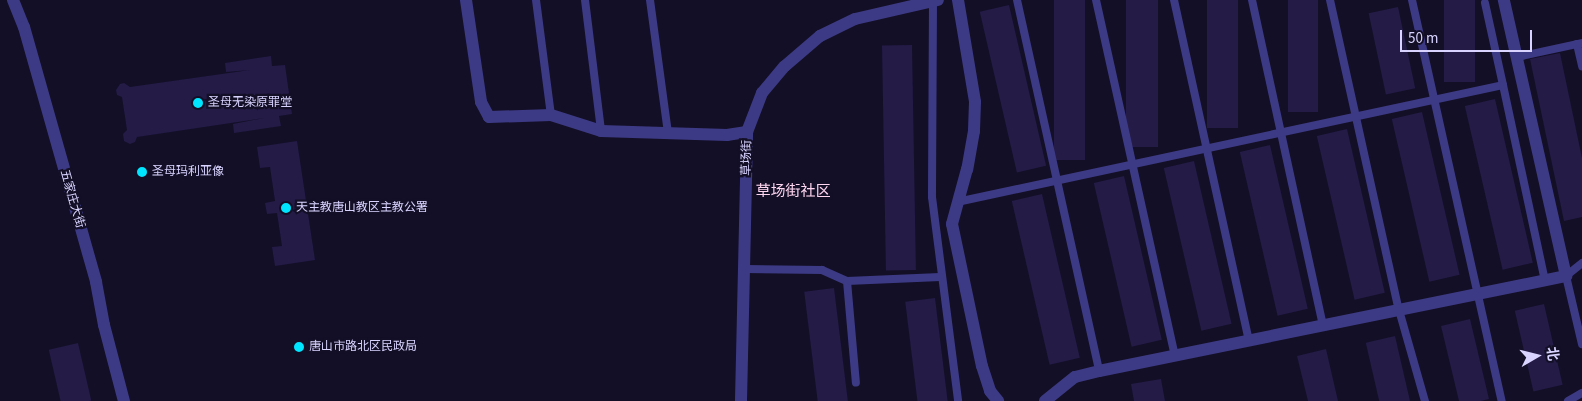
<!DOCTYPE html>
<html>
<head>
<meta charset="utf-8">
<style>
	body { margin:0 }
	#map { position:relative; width:1582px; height:401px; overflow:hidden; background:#130f26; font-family:"Source Sans 3","Noto Sans SC",sans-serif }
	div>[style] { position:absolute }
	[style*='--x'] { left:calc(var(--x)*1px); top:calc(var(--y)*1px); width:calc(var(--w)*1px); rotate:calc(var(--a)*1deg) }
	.building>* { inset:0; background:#241b47; transform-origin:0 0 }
	.service>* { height:8px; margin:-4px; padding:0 4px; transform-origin:4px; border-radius:4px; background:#3d3a85 }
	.minor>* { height:12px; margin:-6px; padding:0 6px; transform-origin:6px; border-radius:6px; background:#3d3a85 }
	.tertiary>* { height:12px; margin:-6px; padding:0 6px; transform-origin:6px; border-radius:6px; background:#3d3a85 }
	.dots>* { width:14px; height:14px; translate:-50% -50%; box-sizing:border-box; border:2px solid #130f26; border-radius:50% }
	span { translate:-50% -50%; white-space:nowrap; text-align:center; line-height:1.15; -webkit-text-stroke:4.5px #130f26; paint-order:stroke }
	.poi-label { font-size:12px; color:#d9d4ff }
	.left { translate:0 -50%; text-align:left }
	.street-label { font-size:12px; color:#d9d4ff }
	.quarter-label { font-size:15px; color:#ffd6f0 }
	.north { position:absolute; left:1512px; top:331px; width:50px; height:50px; -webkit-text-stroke:4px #130f26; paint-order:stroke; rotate:82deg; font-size:14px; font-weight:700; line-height:20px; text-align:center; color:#d9d4ff }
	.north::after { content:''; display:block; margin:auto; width:18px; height:22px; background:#d9d4ff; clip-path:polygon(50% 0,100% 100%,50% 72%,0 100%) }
	.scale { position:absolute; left:1400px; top:30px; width:132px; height:22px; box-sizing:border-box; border:2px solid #d9d4ff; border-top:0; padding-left:6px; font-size:15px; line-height:18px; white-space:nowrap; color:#d9d4ff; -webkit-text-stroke:4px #130f26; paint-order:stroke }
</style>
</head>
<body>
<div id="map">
	<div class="building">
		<div style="left:1054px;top:0;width:31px;height:160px"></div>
		<div style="left:1126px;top:0;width:32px;height:147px"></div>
		<div style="left:1207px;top:0;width:31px;height:128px"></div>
		<div style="left:1288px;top:0;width:30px;height:112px"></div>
		<div style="left:1444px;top:0;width:31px;height:82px"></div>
		<div style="left:1009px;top:5px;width:165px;height:30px;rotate:77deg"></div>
		<div style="left:1398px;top:7px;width:83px;height:30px;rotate:78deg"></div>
		<div style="left:912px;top:45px;width:225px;height:30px;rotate:89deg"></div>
		<div style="clip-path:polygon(1560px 53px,1582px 158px,1582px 217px,1564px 221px,1530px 59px)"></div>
		<div style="clip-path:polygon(271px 56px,272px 66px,285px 65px,292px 114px,279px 116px,281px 126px,234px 133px,233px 124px,264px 118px,137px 137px,135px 142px,130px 144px,124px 141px,123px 134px,127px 130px,122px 97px,117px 95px,116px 90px,120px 84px,124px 83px,130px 87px,250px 70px,226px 72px,225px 63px)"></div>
		<div style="left:1495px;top:99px;width:168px;height:31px;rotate:77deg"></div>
		<div style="left:1422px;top:112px;width:167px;height:31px;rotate:77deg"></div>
		<div style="left:1347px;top:129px;width:168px;height:31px;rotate:77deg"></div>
		<div style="clip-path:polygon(297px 141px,315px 260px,275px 266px,272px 247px,282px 246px,277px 213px,267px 214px,265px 203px,275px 201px,270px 167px,260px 168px,257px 147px)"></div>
		<div style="left:1270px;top:145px;width:168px;height:31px;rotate:77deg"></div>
		<div style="left:1194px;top:161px;width:167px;height:31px;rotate:77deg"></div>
		<div style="left:1124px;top:176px;width:168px;height:31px;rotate:77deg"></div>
		<div style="left:1042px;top:194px;width:168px;height:31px;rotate:77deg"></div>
		<div style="left:834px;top:288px;width:114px;height:30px;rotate:83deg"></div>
		<div style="left:935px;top:298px;width:104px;height:30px;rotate:83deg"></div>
		<div style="left:1544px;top:304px;width:83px;height:30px;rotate:77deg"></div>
		<div style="clip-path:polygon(1470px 319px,1489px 399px,1481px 401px,1459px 401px,1441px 326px)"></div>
		<div style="left:1395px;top:336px;width:67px;height:30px;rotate:77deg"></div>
		<div style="left:78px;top:343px;width:59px;height:30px;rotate:77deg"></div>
		<div style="clip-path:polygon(1326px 349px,1338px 401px,1308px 401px,1297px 356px)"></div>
		<div style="clip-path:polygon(1161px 379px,1165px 401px,1134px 401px,1131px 384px)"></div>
	</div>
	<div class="service">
		<div style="--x:536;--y:0;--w:116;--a:82.6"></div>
		<div style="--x:585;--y:0;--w:132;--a:83"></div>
		<div style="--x:650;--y:0;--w:134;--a:82.3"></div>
		<div style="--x:1017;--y:0;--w:380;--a:77.5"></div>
		<div style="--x:1096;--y:0;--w:364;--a:77.5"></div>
		<div style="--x:1174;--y:0;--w:349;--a:77.6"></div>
		<div style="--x:1252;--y:0;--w:334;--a:77.7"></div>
		<div style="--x:1330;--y:0;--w:318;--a:77.5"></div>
		<div style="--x:1399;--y:310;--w:95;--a:74.1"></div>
		<div style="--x:1412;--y:0;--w:411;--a:77.4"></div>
		<div style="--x:933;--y:1;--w:196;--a:90.3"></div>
		<div style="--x:932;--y:197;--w:206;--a:82.7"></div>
		<div style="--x:1485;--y:3;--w:84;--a:77.6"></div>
		<div style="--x:1577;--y:44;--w:23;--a:77"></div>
		<div style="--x:1517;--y:57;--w:66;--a:-12.2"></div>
		<div style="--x:957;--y:202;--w:558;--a:-12.09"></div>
		<div style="--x:1503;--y:85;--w:200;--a:77.9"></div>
		<div style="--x:1582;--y:263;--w:21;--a:141"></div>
		<div style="--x:1566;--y:276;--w:70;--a:76.8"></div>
		<div style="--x:745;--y:269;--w:77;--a:0.7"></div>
		<div style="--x:822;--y:270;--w:27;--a:24"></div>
		<div style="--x:847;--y:281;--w:93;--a:-2.5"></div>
		<div style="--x:847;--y:281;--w:102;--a:85"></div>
		<div style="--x:1568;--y:401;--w:16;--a:-30"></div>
	</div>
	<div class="minor">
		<div style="--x:466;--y:0;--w:103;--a:81.6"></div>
		<div style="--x:481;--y:102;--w:17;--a:62"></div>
		<div style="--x:489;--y:117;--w:62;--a:-1.8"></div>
		<div style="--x:551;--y:115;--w:52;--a:17.7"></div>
		<div style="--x:601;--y:131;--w:126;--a:1.8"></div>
		<div style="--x:727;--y:135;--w:20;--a:-9"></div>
		<div style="--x:958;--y:0;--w:103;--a:80.5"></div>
		<div style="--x:975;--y:102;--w:29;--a:92"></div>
		<div style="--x:974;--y:131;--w:39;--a:100"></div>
		<div style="--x:967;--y:169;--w:57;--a:105.3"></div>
		<div style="--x:952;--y:224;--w:145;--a:78.1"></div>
		<div style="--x:982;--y:366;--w:26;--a:72"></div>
		<div style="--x:990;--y:391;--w:13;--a:51"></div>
		<div style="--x:741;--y:401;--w:269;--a:-88.7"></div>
		<div style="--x:747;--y:132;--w:42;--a:-69"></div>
		<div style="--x:762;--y:93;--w:35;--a:-50"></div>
		<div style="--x:785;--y:66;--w:46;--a:-40.6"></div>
		<div style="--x:820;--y:36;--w:39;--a:-26"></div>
		<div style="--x:855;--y:19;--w:85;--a:-12.9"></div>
		<div style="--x:1045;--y:401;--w:38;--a:-39"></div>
		<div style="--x:1075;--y:377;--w:25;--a:-14"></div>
		<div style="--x:1099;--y:371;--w:477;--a:-11.5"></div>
		<div style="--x:1566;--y:276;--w:283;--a:-102.7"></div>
	</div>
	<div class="tertiary">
		<div style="--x:13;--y:0;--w:29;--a:68"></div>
		<div style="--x:24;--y:27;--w:265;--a:74.2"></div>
		<div style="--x:96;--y:282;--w:44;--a:79.5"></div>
		<div style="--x:104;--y:325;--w:79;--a:75.3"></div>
	</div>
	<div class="dots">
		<div style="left:198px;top:103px;background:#00e5ff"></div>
		<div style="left:142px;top:172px;background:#00e5ff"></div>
		<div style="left:286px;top:208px;background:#00e5ff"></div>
		<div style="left:299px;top:347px;background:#00e5ff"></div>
	</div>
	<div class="poi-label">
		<span class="left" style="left:208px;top:103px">圣母无染原罪堂</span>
		<span class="left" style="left:152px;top:172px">圣母玛利亚像</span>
		<span class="left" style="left:296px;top:208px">天主教唐山教区主教公署</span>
		<span class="left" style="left:309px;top:347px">唐山市路北区民政局</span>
	</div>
	<div class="street-label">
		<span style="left:747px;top:158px;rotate:-89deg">草场街</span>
		<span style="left:72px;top:199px;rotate:74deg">五家庄大街</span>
	</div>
	<div class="quarter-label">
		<span style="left:793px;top:192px">草场街社区</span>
	</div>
	<div class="north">北</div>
	<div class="scale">50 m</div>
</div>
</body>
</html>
